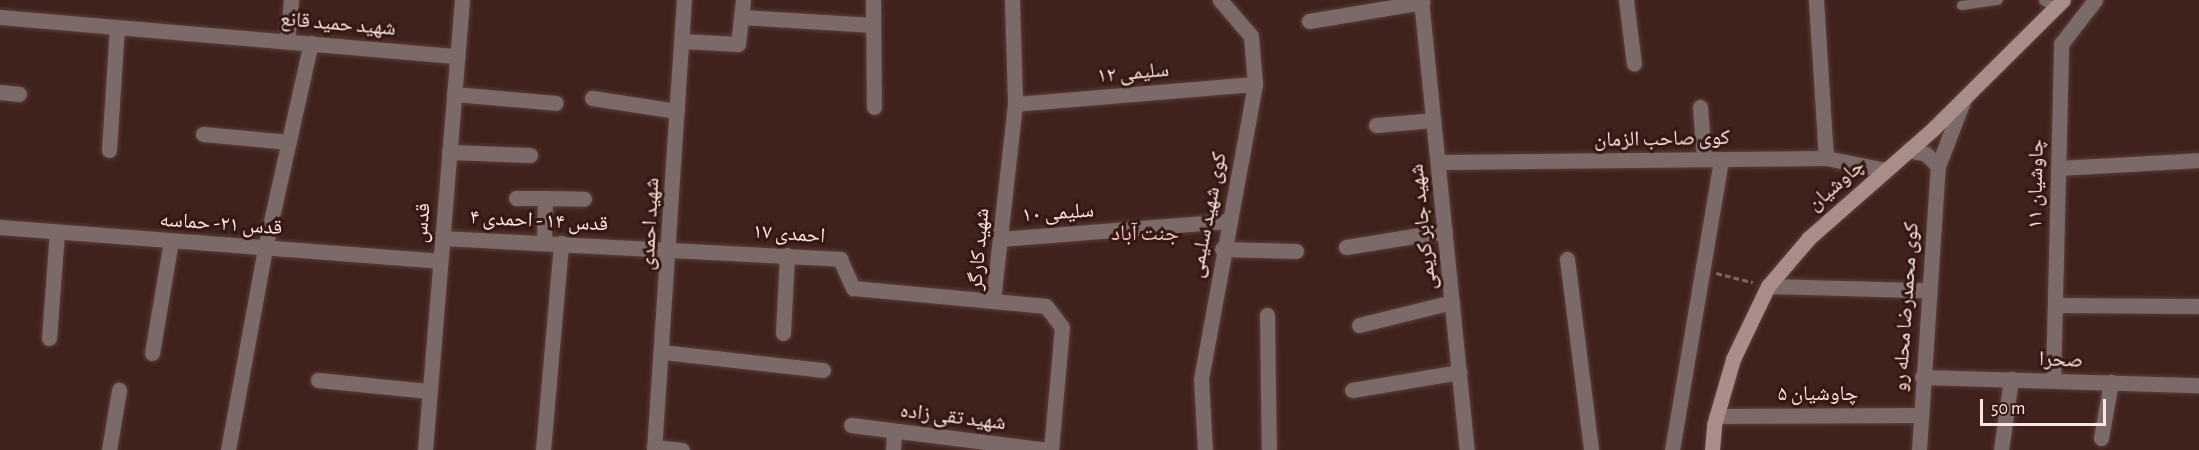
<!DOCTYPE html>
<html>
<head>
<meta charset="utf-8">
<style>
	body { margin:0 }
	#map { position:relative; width:2199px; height:450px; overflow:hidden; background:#40221d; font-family:"Alegreya Sans","Noto Naskh Arabic",sans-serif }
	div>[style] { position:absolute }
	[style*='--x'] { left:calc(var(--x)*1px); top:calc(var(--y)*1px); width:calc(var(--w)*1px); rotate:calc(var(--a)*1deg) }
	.path>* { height:3px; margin-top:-1.5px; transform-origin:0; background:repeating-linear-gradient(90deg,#7d625d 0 6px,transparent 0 9px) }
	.roads { filter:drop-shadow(0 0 2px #5a3d39) drop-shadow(0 0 2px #5a3d39) }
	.lane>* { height:9px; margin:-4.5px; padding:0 4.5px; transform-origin:4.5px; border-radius:4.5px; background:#7b6a67 }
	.street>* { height:15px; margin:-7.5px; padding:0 7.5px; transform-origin:7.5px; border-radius:7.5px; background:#7b6a67 }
	.secondary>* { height:15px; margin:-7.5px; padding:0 7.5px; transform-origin:7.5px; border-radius:7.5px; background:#a88d89 }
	span { translate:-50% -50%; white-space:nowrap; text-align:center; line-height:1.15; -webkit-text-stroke:6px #351813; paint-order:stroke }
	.street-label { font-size:21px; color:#fbe6e2 }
	.neighbourhood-label { font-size:22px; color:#ecc3bc }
	.scale { position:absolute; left:1980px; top:399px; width:126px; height:27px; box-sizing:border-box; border:3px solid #fbe6e2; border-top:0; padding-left:8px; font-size:18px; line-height:21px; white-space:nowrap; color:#fbe6e2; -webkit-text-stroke:4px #351813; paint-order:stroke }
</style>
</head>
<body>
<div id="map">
	<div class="path">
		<div style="--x:1716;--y:273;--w:38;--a:14"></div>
	</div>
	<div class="roads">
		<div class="lane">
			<div style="--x:2043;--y:0;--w:14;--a:34"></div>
			<div style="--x:1961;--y:5;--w:37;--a:-8"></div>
		</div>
		<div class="street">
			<div style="--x:873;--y:0;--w:107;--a:89.5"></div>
			<div style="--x:1012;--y:0;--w:104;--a:88.3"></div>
			<div style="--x:1015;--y:104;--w:198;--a:96.4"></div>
			<div style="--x:993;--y:301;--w:53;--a:5.4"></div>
			<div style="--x:1046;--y:306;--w:26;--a:53"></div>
			<div style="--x:1062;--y:327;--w:123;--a:95.1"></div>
			<div style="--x:1421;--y:0;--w:452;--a:84.2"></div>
			<div style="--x:1626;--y:0;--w:64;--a:82.9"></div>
			<div style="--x:1816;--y:0;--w:158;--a:86.4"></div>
			<div style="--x:0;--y:17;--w:459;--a:4.9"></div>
			<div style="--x:742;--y:17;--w:131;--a:3.5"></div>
			<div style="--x:1309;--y:21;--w:115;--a:-9.5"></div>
			<div style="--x:287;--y:41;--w:41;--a:-84.4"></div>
			<div style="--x:682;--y:41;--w:56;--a:3.1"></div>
			<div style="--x:738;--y:44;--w:44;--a:-83.5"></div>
			<div style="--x:0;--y:92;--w:19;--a:6"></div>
			<div style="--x:454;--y:94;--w:102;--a:5"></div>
			<div style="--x:592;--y:98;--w:86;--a:8.7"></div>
			<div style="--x:1015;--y:104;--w:241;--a:-4.8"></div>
			<div style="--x:1700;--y:107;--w:52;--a:85.6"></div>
			<div style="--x:1376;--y:125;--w:57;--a:-5"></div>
			<div style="--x:203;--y:134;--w:86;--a:5.3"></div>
			<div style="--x:109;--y:150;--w:123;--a:-86.3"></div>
			<div style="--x:1909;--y:150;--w:17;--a:13"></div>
			<div style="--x:1926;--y:154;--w:17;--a:45"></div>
			<div style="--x:449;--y:152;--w:81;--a:2.1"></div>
			<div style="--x:1438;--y:162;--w:388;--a:-0.6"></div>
			<div style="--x:1826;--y:158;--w:60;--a:11.5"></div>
			<div style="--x:2058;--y:168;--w:141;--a:-3.2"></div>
			<div style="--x:516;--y:198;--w:29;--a:0"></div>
			<div style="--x:545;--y:198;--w:44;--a:91.3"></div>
			<div style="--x:545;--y:198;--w:39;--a:1"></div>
			<div style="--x:0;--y:227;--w:441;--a:4.4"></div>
			<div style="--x:442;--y:238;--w:399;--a:3"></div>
			<div style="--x:840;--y:259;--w:32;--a:66"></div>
			<div style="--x:853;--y:288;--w:141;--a:5.3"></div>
			<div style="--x:1000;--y:239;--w:228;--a:-4.5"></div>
			<div style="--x:1346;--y:247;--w:100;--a:-9.2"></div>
			<div style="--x:1222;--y:249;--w:74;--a:1.5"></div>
			<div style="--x:1567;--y:259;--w:193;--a:82.8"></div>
			<div style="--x:1768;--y:286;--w:158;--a:1.5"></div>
			<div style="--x:2055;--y:305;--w:144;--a:0.4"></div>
			<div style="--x:1267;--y:315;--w:135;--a:89.2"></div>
			<div style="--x:1359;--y:325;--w:96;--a:-13.9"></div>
			<div style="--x:783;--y:333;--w:78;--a:-87.1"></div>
			<div style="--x:49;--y:338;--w:106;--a:-85.7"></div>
			<div style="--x:662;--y:352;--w:162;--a:6.4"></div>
			<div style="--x:152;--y:353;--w:114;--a:-80.4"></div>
			<div style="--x:1922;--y:377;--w:277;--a:1.7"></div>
			<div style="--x:318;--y:380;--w:112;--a:5.7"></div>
			<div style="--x:2053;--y:380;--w:336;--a:-88.6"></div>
			<div style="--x:2061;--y:44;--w:56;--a:-52.3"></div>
			<div style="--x:1352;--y:390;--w:109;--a:-9.5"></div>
			<div style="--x:1716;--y:416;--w:205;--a:-0.3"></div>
			<div style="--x:851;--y:425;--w:200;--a:7.2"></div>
			<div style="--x:2101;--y:438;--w:57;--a:-79.9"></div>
			<div style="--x:654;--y:447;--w:28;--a:6"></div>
			<div style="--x:109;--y:450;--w:61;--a:-80.5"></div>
			<div style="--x:228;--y:450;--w:205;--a:-79.6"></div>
			<div style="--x:265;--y:248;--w:210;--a:-77.4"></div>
			<div style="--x:425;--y:450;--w:452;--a:-85.3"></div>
			<div style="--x:543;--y:450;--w:208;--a:-85"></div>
			<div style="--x:654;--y:450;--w:451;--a:-86.2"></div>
			<div style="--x:893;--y:450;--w:19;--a:-87"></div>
			<div style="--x:1205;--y:450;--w:71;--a:-93.2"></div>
			<div style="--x:1201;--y:379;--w:300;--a:-79.6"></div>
			<div style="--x:1255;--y:84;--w:48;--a:-94.8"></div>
			<div style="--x:1251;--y:36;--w:48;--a:-130.7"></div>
			<div style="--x:1672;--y:450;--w:295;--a:-80.4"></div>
			<div style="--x:1919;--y:450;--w:285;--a:-86.2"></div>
			<div style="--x:1938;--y:166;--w:72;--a:-68.8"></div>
			<div style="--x:2001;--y:450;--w:72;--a:-82"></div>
		</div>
		<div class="secondary">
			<div style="--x:1712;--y:450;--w:25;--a:-85"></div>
			<div style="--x:1714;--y:425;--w:69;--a:-73.9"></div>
			<div style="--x:1733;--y:359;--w:81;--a:-64.4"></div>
			<div style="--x:1768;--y:286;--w:63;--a:-49.5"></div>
			<div style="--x:1809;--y:238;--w:165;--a:-41.3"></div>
			<div style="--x:1933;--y:129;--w:183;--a:-44.8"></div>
		</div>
	</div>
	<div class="street-label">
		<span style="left:338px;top:24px;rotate:5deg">شهید حمید قانع</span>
		<span style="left:1133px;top:73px;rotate:-5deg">سلیمی ۱۲</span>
		<span style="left:1662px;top:139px;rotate:-1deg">کوی صاحب الزمان</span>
		<span style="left:2036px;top:184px;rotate:-89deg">چاوشیان ۱۱</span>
		<span style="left:1836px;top:185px;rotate:-41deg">چاوشیان</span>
		<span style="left:1058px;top:213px;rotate:-4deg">سلیمی ۱۰</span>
		<span style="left:1208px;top:215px;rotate:-79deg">کوی شهید سلیمی</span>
		<span style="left:539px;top:221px;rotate:3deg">قدس ۱۴ - احمدی ۴</span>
		<span style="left:422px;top:223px;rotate:-85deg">قدس</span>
		<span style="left:221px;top:224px;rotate:4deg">قدس ۲۱- حماسه</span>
		<span style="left:650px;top:224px;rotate:-87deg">شهید احمدی</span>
		<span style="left:1423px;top:227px;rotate:-96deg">شهید جابر کریمی</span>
		<span style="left:789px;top:234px;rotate:4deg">احمدی ۱۷</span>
		<span style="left:979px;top:249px;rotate:-85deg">شهید کارگر</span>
		<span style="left:1906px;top:307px;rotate:-86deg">کوی محمدرضا محله رو</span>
		<span style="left:2061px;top:360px;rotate:2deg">صحرا</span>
		<span style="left:1818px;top:394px">چاوشیان ۵</span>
		<span style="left:953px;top:417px;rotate:7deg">شهید تقی زاده</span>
	</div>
	<div class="neighbourhood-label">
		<span style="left:1145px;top:234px">جنت آباد</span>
	</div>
	<div class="scale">50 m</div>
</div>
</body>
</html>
